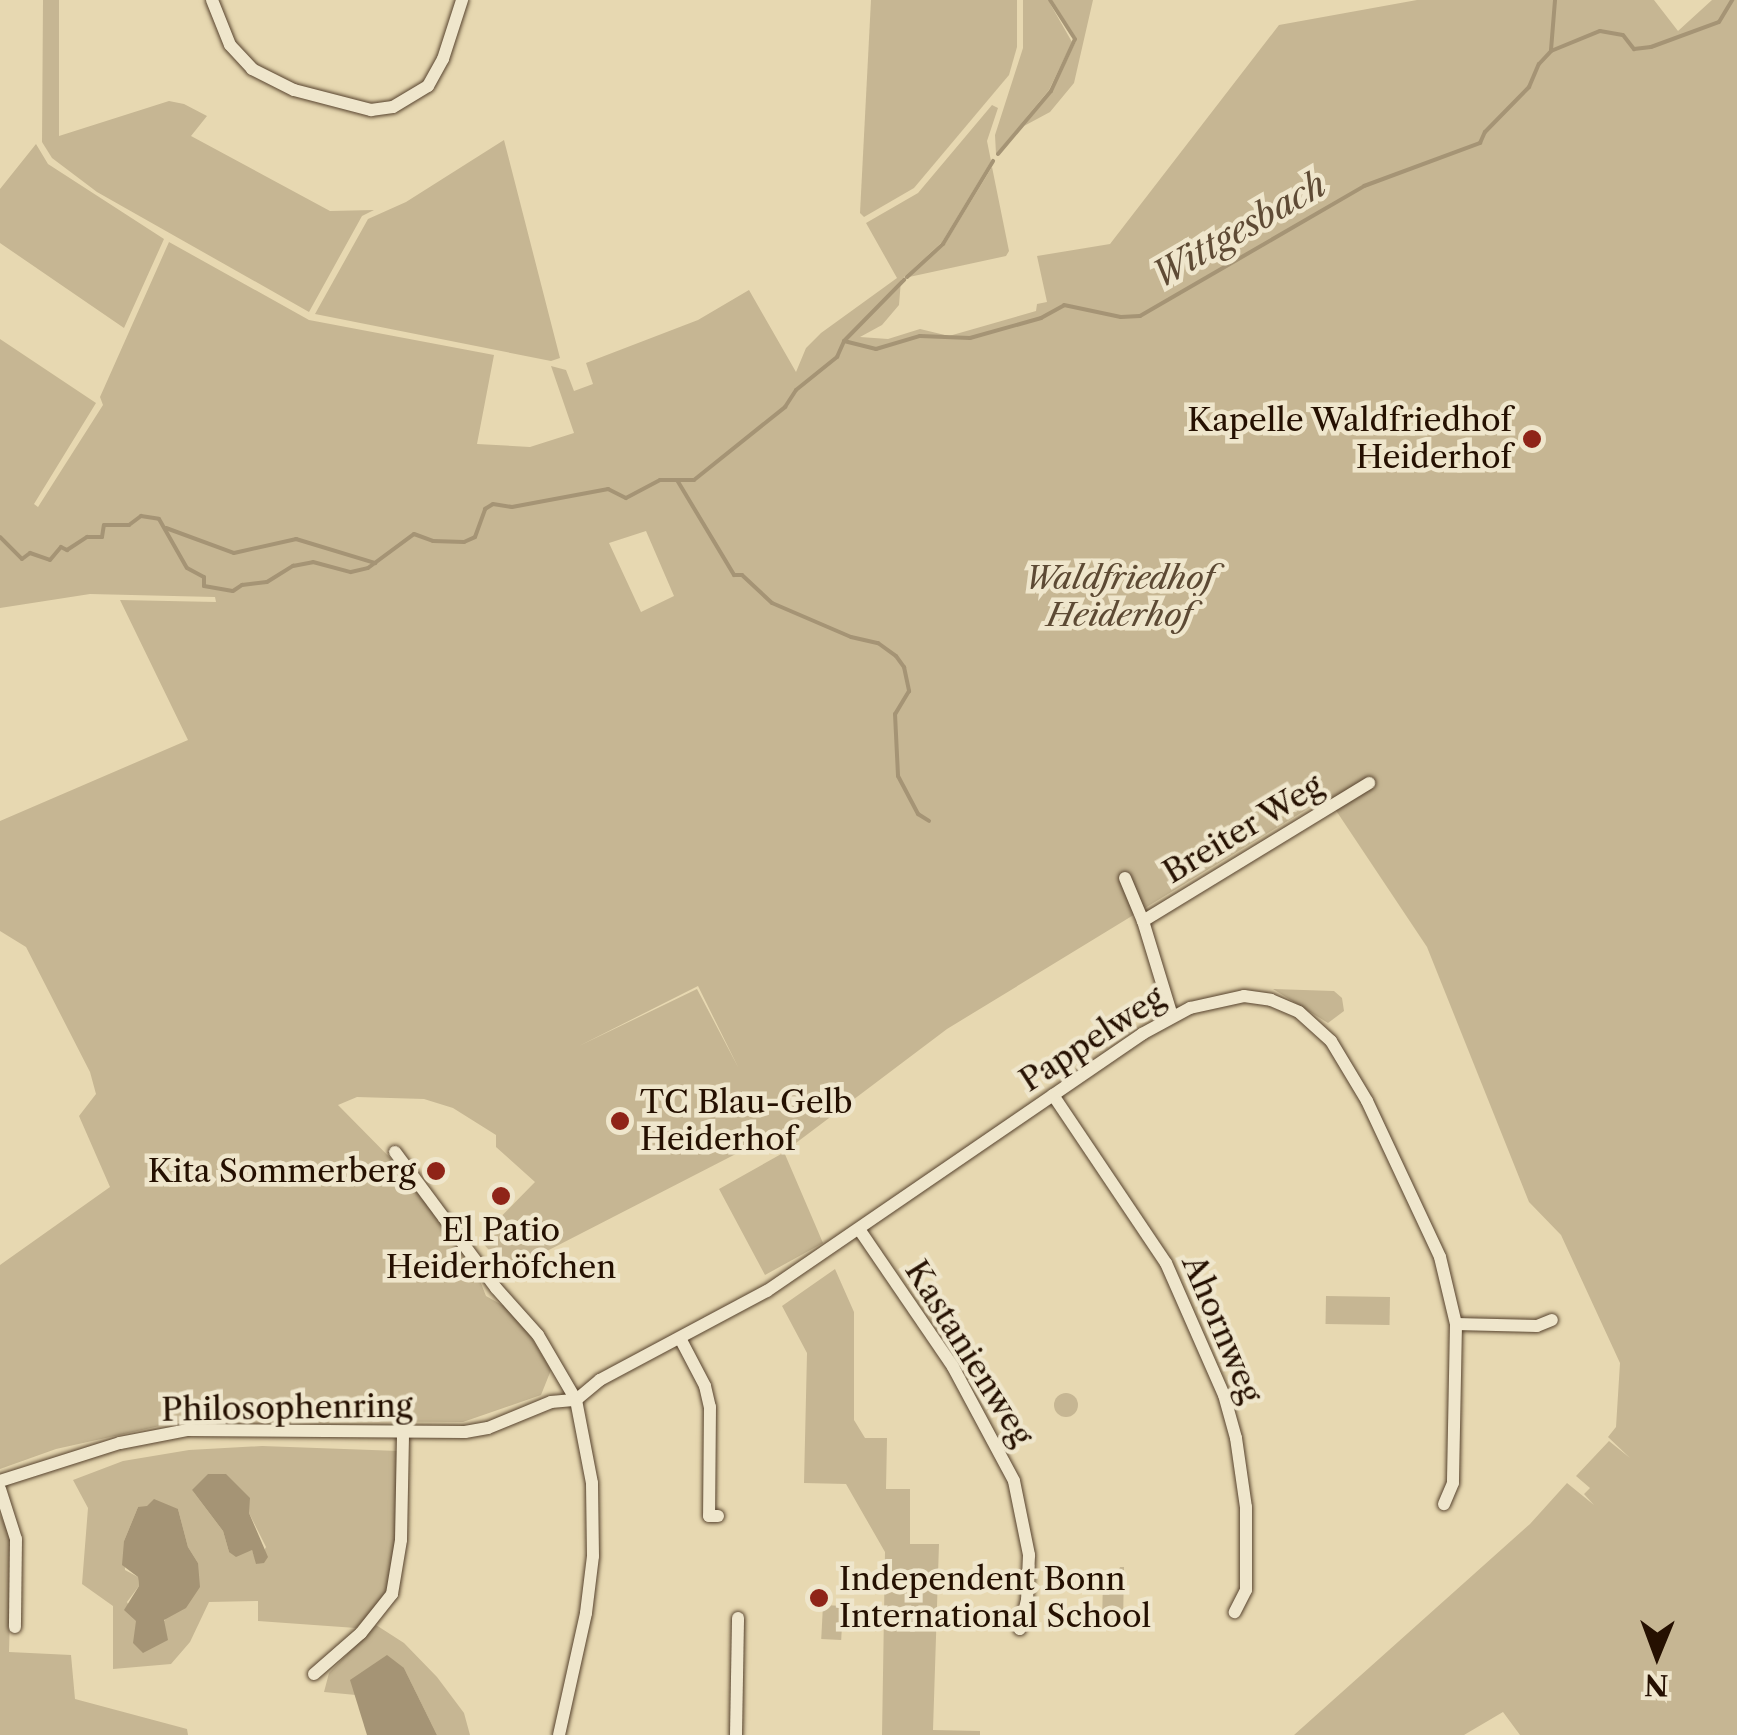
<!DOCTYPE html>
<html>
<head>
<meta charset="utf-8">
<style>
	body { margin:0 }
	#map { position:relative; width:1737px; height:1735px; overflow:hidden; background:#e7d8b1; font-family:"Libre Caslon Text",serif }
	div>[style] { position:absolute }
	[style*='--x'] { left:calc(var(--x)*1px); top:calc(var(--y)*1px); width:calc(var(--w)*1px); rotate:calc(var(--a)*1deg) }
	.green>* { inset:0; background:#c6b693; transform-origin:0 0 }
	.round { border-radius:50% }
	.water>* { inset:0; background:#a59475 }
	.stream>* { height:4px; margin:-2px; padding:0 2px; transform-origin:2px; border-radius:2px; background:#a59475 }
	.roads { filter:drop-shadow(0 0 2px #56422d) drop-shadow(0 0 2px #56422d) }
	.minor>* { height:12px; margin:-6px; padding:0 6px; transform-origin:6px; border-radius:6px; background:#efe6cc }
	.dots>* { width:28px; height:28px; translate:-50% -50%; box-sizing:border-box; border:5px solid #efe6cc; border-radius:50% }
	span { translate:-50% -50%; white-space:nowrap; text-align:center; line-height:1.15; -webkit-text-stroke:9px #efe6cc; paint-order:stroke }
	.poi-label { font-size:32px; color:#251001 }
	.right { translate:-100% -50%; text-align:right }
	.left { translate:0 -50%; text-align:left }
	.park-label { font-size:32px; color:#5d4a34; font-style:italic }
	.street-label { font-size:32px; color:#251001 }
	.water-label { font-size:35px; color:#5f4b35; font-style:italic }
	.north { position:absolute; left:1607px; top:1605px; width:100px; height:100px; -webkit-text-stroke:8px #efe6cc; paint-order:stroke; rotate:181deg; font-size:28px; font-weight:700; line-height:40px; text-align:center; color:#251001 }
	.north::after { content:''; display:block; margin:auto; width:35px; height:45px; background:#251001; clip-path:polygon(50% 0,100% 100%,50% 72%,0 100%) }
</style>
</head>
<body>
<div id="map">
	<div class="green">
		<div style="clip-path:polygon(43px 0,59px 0,59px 136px,169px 101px,184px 104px,207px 116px,191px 136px,330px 211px,374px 210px,362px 216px,309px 312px,97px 192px,52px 158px,42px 142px)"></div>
		<div style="clip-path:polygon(871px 0,1017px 0,1017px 47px,1009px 75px,914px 188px,864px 217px,860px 213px)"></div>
		<div style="clip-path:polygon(1023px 0,1048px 0,1072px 42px,1049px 90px,996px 154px,995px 135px,1023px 48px)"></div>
		<div style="clip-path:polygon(1052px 0,1093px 0,1074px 83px,1050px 112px,1024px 126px,1052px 92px,1077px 39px)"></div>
		<div style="clip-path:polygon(evenodd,1417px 0,1654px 0,1678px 31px,1712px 0,1737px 0,1737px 1735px,1520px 1735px,1503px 1712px,1464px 1735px,1294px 1735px,1530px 1524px,1567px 1483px,1594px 1505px,1584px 1494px,1590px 1488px,1576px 1476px,1609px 1441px,1630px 1458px,1608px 1437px,1616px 1427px,1620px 1363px,1561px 1235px,1529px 1202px,1427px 947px,1327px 797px,947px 1029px,784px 1152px,823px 1243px,765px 1275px,719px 1189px,783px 1153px,773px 1135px,508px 1271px,479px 1239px,535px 1182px,496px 1147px,496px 1135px,453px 1108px,424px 1099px,357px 1097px,338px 1105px,411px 1179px,477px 1273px,486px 1296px,502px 1305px,511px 1304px,551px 1370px,541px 1395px,463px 1422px,187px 1420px,56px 1449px,0 1469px,0 1265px,110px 1187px,79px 1116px,96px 1094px,90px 1072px,26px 947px,0 931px,0 821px,188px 740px,120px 600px,216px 602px,215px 597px,90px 594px,0 608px,0 339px,96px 403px,34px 504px,38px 507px,103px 405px,100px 397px,169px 242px,309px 320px,494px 355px,477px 444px,530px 447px,574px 433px,551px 366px,566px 370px,574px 391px,593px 384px,586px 363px,698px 320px,749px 290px,796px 372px,806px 348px,821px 333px,897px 278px,866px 223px,918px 193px,992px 105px,998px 108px,987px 141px,991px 161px,942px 242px,901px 280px,899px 305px,882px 325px,860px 337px,888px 339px,920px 329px,949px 336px,1036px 311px,1037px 304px,1047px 302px,1037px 256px,1110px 244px,1279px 25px,1417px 0,646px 531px,674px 596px,641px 612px,609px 543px,646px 531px,1417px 0,698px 986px,738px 1067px,697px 989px,579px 1046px,698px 986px)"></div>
		<div style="clip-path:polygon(504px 140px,560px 358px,551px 361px,315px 314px,368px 219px,406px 202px)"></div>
		<div style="clip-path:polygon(36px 144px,48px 164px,164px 239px,124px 328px,0 243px,0 189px)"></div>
		<div style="clip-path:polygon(992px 167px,1009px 251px,1006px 256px,909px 277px,945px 244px)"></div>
		<div style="clip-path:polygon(1273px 989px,1334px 991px,1342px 998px,1344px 1011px,1328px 1023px)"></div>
		<div style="clip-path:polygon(835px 1269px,854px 1312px,854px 1420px,865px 1438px,887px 1438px,886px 1489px,910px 1489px,910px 1544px,939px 1544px,933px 1730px,980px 1731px,980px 1735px,882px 1735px,885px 1552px,846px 1484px,804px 1483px,807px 1353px,782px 1306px)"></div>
		<div style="left:1326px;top:1296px;width:64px;height:28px;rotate:1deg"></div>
		<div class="round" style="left:1054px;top:1393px;width:24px;height:24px"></div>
		<div style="clip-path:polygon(evenodd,262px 1446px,399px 1451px,393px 1577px,379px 1604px,356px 1628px,258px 1621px,258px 1601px,209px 1602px,190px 1642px,171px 1664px,113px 1669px,113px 1606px,82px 1584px,88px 1508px,73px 1480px,123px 1461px,189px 1450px,262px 1446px,192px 1490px,249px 1513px,266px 1547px,257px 1564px,252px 1550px,229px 1552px,223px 1531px,192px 1490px,262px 1446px,138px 1507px,178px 1509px,188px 1547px,198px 1563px,163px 1623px,137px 1621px,127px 1602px,139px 1586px,138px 1577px,125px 1570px,124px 1541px,138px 1507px)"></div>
		<div style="clip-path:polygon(0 1514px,12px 1542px,9px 1652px,71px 1655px,75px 1699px,187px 1729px,188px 1735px,0 1735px)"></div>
		<div style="clip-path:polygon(1120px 1567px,1124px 1567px,1123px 1625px,1102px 1625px,1103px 1578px,1115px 1578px)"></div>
		<div style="left:823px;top:1605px;width:20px;height:34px;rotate:3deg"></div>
		<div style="clip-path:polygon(376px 1625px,404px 1643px,437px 1677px,464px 1713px,470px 1735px,437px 1735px,404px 1668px,356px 1695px,324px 1692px,329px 1673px)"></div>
	</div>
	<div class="water">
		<div style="clip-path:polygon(208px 1474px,226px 1474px,250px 1498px,249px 1513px,268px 1557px,264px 1563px,256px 1564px,252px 1550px,236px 1557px,229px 1552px,223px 1531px,192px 1490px)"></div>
		<div style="clip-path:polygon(154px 1499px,178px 1509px,188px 1547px,198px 1563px,200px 1587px,186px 1608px,164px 1620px,168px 1640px,143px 1653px,133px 1643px,136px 1621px,124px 1610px,139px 1586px,138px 1577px,122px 1565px,124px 1541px,138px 1507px,147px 1506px)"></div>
		<div style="clip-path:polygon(387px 1655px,404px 1668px,437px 1735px,367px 1735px,350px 1680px)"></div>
	</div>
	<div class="stream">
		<div style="--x:1551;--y:50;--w:50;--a:-85.4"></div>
		<div style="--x:998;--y:154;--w:82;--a:-49.9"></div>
		<div style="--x:1051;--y:91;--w:57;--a:-65.2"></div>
		<div style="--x:1075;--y:39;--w:46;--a:-122.7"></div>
		<div style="--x:907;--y:277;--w:49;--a:-42.5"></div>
		<div style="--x:943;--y:244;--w:97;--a:-58.9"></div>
		<div style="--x:844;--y:341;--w:86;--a:-45.5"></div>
		<div style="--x:677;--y:480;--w:111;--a:59"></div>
		<div style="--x:734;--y:575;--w:8;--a:0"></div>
		<div style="--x:742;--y:575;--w:41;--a:43"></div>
		<div style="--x:772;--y:603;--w:86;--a:23.3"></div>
		<div style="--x:851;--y:637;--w:28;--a:13"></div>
		<div style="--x:878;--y:643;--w:22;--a:36"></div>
		<div style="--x:896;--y:656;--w:14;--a:54"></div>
		<div style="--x:904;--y:667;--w:25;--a:78"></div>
		<div style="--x:909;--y:691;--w:27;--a:121"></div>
		<div style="--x:895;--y:714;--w:62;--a:87.2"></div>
		<div style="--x:898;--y:776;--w:43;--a:62.2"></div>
		<div style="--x:918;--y:814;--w:13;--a:32"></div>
		<div style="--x:166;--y:528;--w:72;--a:20.2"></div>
		<div style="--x:234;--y:553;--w:64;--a:-12.7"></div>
		<div style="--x:296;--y:539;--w:83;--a:16.9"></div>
		<div style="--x:0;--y:537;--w:31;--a:45"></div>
		<div style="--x:22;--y:559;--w:10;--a:-37"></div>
		<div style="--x:30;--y:553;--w:21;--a:19"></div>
		<div style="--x:50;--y:560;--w:17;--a:-50"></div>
		<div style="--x:61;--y:547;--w:7;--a:27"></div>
		<div style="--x:67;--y:550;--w:24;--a:-33"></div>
		<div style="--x:87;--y:537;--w:15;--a:0"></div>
		<div style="--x:102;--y:537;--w:12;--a:-81"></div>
		<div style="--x:104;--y:525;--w:25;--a:0"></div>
		<div style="--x:129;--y:525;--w:15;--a:-37"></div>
		<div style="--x:141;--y:516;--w:18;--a:9"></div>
		<div style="--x:159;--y:519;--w:56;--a:60.3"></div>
		<div style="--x:187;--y:568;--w:19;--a:28"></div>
		<div style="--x:204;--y:577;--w:9;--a:90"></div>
		<div style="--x:204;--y:586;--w:29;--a:10"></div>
		<div style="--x:233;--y:591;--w:11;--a:-34"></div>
		<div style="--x:242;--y:585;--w:25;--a:-7"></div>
		<div style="--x:267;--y:582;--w:31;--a:-32"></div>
		<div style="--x:293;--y:566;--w:20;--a:-11"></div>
		<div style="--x:313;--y:562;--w:39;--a:15"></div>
		<div style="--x:351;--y:572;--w:17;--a:-13"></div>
		<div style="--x:368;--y:568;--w:57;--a:-36.5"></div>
		<div style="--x:414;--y:534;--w:20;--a:20"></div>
		<div style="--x:433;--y:541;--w:31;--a:2"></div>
		<div style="--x:464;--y:542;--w:12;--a:-24"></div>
		<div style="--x:475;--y:537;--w:30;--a:-70"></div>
		<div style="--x:485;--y:509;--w:9;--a:-32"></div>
		<div style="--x:493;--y:504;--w:19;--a:9"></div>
		<div style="--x:512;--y:507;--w:98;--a:-10.6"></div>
		<div style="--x:608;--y:489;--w:20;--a:27"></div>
		<div style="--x:626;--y:498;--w:38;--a:-28"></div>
		<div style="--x:660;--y:480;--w:34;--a:0"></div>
		<div style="--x:694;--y:480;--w:117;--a:-38.7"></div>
		<div style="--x:785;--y:407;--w:20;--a:-57"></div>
		<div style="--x:796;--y:390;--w:53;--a:-38.8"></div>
		<div style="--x:837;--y:357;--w:17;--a:-66"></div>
		<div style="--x:844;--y:341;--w:33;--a:14"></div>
		<div style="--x:876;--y:349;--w:46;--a:-16.5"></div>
		<div style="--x:920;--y:336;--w:50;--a:2.3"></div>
		<div style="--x:970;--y:338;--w:74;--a:-15.7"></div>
		<div style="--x:1041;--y:318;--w:26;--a:-29"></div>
		<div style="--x:1064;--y:305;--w:58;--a:11.9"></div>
		<div style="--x:1121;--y:317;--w:19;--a:-3"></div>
		<div style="--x:1140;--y:316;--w:259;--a:-30.1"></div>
		<div style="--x:1364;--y:186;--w:124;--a:-20.3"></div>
		<div style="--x:1480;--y:143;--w:12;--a:-66"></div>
		<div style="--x:1485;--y:132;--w:63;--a:-45.6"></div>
		<div style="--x:1529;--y:87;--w:25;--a:-67"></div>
		<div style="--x:1539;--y:64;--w:18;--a:-47"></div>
		<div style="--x:1551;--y:51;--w:53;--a:-22.2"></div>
		<div style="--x:1600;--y:31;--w:23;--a:10"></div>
		<div style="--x:1623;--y:35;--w:18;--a:52"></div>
		<div style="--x:1634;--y:49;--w:17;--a:-7"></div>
		<div style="--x:1651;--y:47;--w:72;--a:-20.2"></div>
		<div style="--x:1719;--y:22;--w:26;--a:-59"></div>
	</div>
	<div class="roads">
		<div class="minor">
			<div style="--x:212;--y:0;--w:48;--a:68.2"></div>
			<div style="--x:230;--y:45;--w:33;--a:47"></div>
			<div style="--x:252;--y:69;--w:47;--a:26.6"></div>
			<div style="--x:294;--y:90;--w:80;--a:14.6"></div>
			<div style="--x:371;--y:110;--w:22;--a:-8"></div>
			<div style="--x:393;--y:107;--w:41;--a:-31"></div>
			<div style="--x:428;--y:86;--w:31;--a:-61"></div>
			<div style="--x:443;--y:59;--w:62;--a:-72.1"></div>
			<div style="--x:1125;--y:878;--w:47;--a:67.3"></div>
			<div style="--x:1143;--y:921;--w:99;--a:73"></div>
			<div style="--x:1143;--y:921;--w:265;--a:-31.4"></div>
			<div style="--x:1053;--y:1095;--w:202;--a:56.1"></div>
			<div style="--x:1166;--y:1263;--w:144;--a:66.3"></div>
			<div style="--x:1224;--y:1395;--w:45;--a:74.4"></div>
			<div style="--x:1236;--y:1438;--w:70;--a:81.8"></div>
			<div style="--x:1246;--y:1507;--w:83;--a:90"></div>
			<div style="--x:1246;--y:1590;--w:25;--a:117"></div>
			<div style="--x:395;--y:1152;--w:169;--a:53.4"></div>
			<div style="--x:496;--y:1288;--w:63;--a:48.2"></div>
			<div style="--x:538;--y:1335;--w:75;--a:59.7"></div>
			<div style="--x:859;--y:1229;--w:167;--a:55.7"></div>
			<div style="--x:953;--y:1367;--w:129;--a:61.8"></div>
			<div style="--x:1014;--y:1481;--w:76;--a:78.5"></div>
			<div style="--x:1029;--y:1555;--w:45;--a:92.5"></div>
			<div style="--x:1027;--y:1600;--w:30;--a:104"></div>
			<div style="--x:1456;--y:1324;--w:81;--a:1.4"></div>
			<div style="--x:1537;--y:1326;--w:16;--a:-22"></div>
			<div style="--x:681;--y:1340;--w:52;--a:62.4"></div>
			<div style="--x:705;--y:1386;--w:22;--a:77"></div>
			<div style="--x:710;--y:1407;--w:109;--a:90.5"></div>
			<div style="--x:709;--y:1516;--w:9;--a:0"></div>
			<div style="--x:576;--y:1400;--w:31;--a:-40"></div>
			<div style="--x:600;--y:1380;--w:189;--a:-28.1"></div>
			<div style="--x:767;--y:1291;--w:455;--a:-34.4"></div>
			<div style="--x:1142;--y:1034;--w:55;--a:-28.4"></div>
			<div style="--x:1190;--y:1008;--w:55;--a:-12.5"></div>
			<div style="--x:1244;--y:996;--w:27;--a:8"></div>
			<div style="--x:1271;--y:1000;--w:30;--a:23"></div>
			<div style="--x:1299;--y:1012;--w:43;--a:42.2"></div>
			<div style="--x:1331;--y:1041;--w:70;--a:59"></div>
			<div style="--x:1367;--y:1101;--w:172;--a:64.9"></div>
			<div style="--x:1440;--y:1257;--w:69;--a:76.6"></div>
			<div style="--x:1456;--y:1324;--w:159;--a:91.1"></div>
			<div style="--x:1453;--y:1483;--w:23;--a:113"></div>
			<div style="--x:0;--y:1481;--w:126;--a:-17.6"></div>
			<div style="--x:120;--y:1443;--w:68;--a:-11"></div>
			<div style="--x:187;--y:1430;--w:278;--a:0.4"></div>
			<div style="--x:465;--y:1432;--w:23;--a:-10"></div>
			<div style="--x:488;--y:1428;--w:68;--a:-22.4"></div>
			<div style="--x:551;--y:1402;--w:25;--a:-5"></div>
			<div style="--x:0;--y:1489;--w:52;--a:72.3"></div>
			<div style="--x:16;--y:1539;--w:88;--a:90.7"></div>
			<div style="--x:314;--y:1674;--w:62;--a:-41.1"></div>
			<div style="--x:361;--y:1633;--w:50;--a:-51.5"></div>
			<div style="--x:392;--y:1594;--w:55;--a:-80.5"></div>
			<div style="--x:401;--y:1540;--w:106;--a:-88.9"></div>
			<div style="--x:559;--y:1735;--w:125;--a:-77.5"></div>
			<div style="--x:586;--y:1613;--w:57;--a:-83"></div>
			<div style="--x:593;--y:1556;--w:73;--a:-90.8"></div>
			<div style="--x:592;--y:1483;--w:85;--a:-100.9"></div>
			<div style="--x:736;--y:1735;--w:117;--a:-89"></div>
		</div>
	</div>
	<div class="dots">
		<div style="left:1532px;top:439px;background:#8f2418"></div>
		<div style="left:620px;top:1121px;background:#8f2418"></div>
		<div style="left:436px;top:1171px;background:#8f2418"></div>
		<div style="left:501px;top:1196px;background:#8f2418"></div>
		<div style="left:819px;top:1598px;background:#8f2418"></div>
	</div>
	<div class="poi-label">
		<span class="right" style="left:1512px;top:439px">Kapelle Waldfriedhof<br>Heiderhof</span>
		<span class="left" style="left:640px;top:1121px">TC Blau-Gelb<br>Heiderhof</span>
		<span class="right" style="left:416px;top:1171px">Kita Sommerberg</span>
		<span style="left:501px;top:1249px">El Patio<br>Heiderhöfchen</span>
		<span class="left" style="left:839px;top:1598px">Independent Bonn<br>International School</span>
	</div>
	<div class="park-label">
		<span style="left:1119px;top:597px">Waldfriedhof<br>Heiderhof</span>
	</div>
	<div class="street-label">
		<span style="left:1243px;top:829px;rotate:-31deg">Breiter Weg</span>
		<span style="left:1092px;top:1039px;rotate:-33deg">Pappelweg</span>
		<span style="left:1222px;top:1329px;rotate:67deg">Ahornweg</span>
		<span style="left:969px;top:1353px;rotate:58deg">Kastanienweg</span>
		<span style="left:287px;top:1408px;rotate:-1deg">Philosophenring</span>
	</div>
	<div class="water-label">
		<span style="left:1239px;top:230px;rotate:-30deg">Wittgesbach</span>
	</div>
	<div class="north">N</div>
</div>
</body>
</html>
